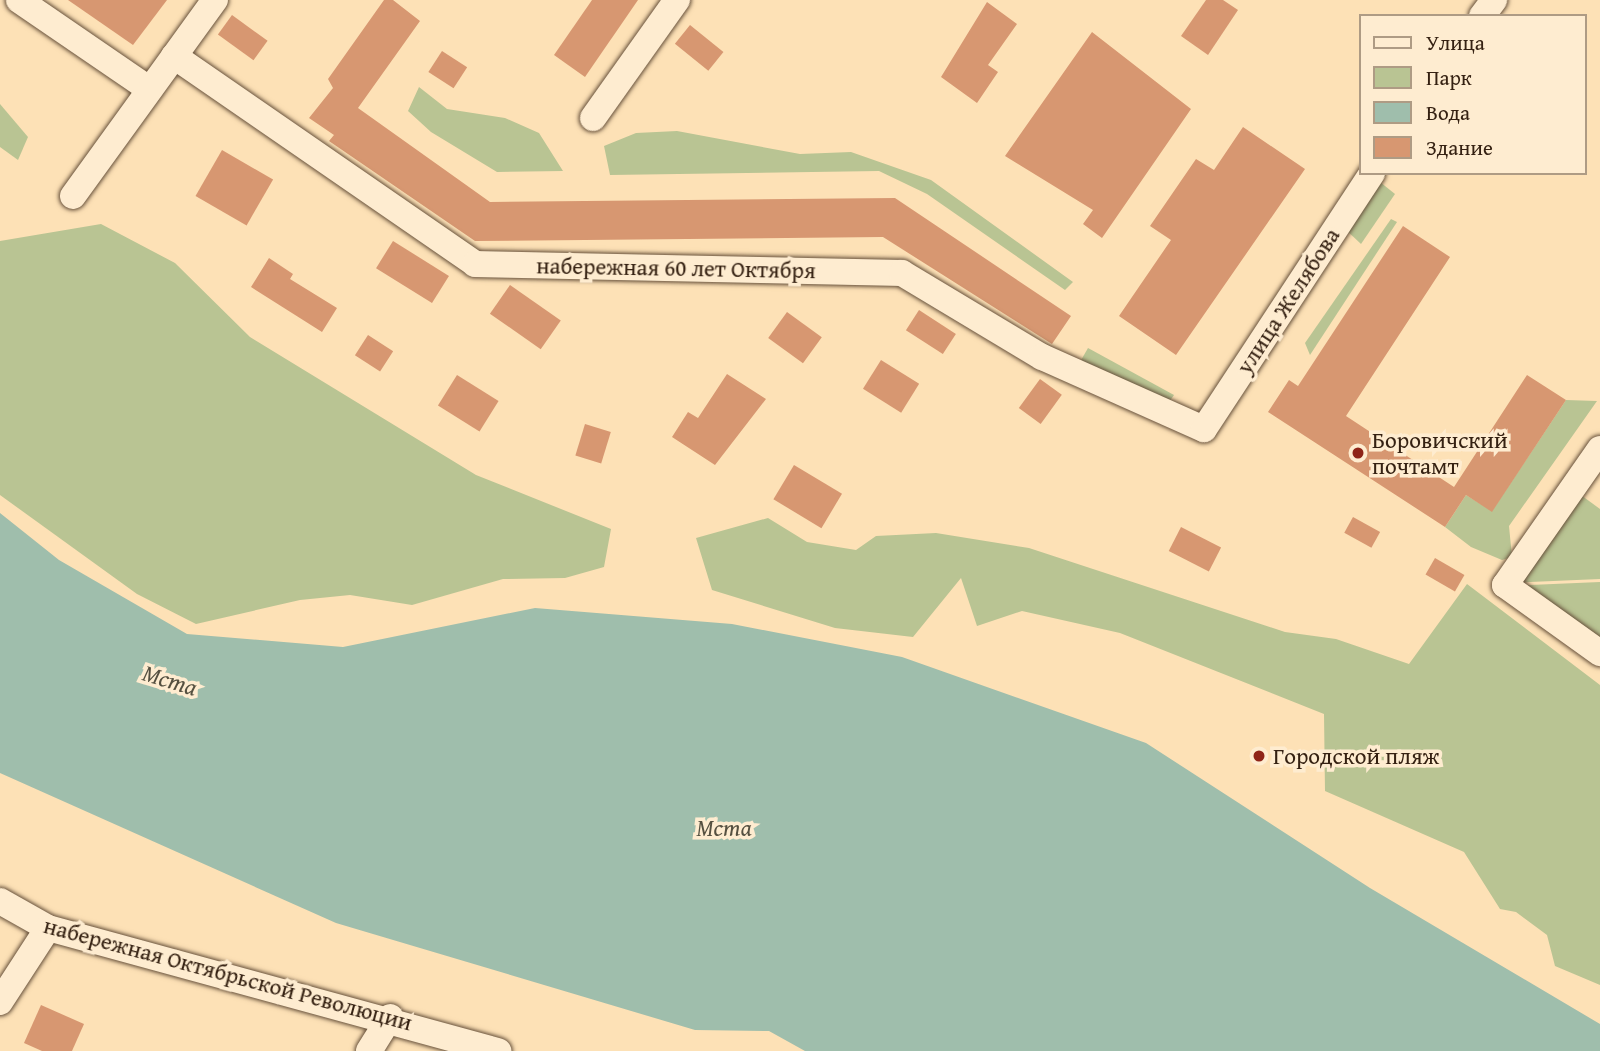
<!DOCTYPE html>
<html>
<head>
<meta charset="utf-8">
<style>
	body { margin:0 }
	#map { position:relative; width:1600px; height:1051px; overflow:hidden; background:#fde1b6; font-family:"Gentium Book Plus",serif }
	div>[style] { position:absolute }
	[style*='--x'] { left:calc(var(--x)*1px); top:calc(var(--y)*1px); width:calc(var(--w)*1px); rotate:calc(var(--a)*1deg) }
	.green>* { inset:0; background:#b9c493 }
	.water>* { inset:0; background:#9fbeac }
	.building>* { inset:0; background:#d79771; transform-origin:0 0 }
	.roads { filter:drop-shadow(0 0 2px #67513b) drop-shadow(0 0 2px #67513b) }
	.minor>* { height:26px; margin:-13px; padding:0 13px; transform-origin:13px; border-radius:13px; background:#feecd0 }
	.dots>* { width:19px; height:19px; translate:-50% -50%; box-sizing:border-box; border:4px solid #feecd0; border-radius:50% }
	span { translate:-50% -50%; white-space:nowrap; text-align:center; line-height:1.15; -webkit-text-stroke:7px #feecd0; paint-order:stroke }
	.street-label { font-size:23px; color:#352112 }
	.poi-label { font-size:23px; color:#352112 }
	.left { translate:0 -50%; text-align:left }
	.water-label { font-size:24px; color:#555040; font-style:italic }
	.legend { position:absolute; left:1359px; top:14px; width:228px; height:161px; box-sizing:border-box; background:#feecd0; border:2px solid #ae9b84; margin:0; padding:9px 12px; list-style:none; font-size:21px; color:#352112 }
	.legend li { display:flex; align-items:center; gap:14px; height:35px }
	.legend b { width:35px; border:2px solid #ae9b84 }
</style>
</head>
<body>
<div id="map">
	<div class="green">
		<div style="clip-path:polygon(419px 87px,447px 109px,505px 118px,539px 133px,563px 171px,497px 172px,431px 132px,408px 111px)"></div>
		<div style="clip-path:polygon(0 104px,28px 137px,18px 160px,0 147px)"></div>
		<div style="clip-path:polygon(677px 131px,800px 154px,851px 152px,931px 180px,1073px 282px,1065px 290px,927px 194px,879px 171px,610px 175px,604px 146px,636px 133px)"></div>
		<div style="clip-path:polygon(1380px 182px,1395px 194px,1361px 244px,1345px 229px)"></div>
		<div style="clip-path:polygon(1391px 219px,1397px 222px,1310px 355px,1305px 343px)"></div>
		<div style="clip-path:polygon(101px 224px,175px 263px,250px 337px,476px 475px,611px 529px,604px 567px,565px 578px,503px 579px,412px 605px,350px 595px,300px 600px,196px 624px,137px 594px,0 495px,0 241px)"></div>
		<div style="clip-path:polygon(1088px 348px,1174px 395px,1167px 405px,1080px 362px)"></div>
		<div style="clip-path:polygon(1566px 400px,1597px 401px,1509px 526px,1512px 557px,1502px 560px,1471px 547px,1445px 527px,1466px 495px,1492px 511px)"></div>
		<div style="clip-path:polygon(1574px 490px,1600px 509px,1600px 579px,1509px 583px)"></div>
		<div style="clip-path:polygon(768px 518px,807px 542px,856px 550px,876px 536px,936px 533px,1029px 548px,1285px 632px,1336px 639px,1409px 664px,1467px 584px,1600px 685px,1600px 985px,1555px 966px,1547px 935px,1516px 912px,1500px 909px,1464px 852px,1325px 791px,1324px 714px,1120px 633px,1022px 611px,977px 626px,961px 578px,913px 637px,835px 628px,712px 590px,696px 538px)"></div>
		<div style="clip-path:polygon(1600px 582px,1600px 647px,1509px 586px)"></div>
	</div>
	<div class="water">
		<div style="clip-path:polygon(0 513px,59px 560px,187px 634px,343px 647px,535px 608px,732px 624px,902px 657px,1146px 743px,1370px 888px,1600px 1024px,1600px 1051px,805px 1051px,769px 1031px,695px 1030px,336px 923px,0 773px)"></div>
	</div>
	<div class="building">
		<div style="clip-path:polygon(68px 0,167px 0,133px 45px)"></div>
		<div style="clip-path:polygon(384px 0,393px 0,420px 21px,358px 108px,490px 202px,895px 198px,1071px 316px,1052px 344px,883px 237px,475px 241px,329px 141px,334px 135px,309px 118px,333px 88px,328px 79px)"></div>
		<div style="clip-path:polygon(592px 0,638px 0,585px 77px,554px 55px)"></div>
		<div style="clip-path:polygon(1206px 0,1223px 0,1238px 10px,1208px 55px,1181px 36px)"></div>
		<div style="clip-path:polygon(987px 2px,1017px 24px,988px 65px,998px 72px,977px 103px,941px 77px)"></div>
		<div style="left:232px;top:15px;width:44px;height:24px;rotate:36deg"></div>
		<div style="left:690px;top:25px;width:43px;height:24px;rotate:39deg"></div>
		<div style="clip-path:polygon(1092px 32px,1191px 109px,1102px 238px,1083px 224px,1093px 210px,1005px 156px)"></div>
		<div style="left:442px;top:51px;width:30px;height:25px;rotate:33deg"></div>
		<div style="clip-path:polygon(1243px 127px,1305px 169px,1176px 355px,1119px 316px,1171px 240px,1150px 226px,1196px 159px,1214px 170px)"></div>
		<div style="left:222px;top:150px;width:59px;height:53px;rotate:30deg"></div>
		<div style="clip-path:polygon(1403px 226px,1450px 257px,1346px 416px,1454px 487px,1527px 375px,1566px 400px,1492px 512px,1466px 495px,1445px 527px,1268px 412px,1289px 380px,1298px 386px)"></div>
		<div style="left:393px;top:241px;width:66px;height:32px;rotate:32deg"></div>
		<div style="clip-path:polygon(269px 258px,293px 274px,290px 279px,337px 308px,322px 332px,251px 287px)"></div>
		<div style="left:510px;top:285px;width:62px;height:35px;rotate:35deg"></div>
		<div style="left:919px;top:310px;width:44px;height:24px;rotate:33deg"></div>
		<div style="left:787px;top:312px;width:43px;height:32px;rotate:36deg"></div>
		<div style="left:368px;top:335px;width:30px;height:24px;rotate:33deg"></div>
		<div style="left:881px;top:360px;width:45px;height:34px;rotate:32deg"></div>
		<div style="clip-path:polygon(727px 374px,766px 399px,715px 465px,672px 437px,688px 412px,698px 418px)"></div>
		<div style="left:457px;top:375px;width:49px;height:36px;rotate:32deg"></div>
		<div style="left:1040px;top:379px;width:27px;height:36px;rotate:36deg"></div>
		<div style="left:585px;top:424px;width:27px;height:33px;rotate:17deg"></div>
		<div style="left:794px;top:465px;width:56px;height:40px;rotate:31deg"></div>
		<div style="left:1353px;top:517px;width:31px;height:18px;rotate:29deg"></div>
		<div style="left:1181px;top:527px;width:45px;height:27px;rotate:27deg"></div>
		<div style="left:1435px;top:558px;width:34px;height:19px;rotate:30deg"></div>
		<div style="clip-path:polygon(41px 1005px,84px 1024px,72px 1051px,42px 1051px,24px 1043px)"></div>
	</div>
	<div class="roads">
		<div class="minor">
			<div style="--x:19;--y:0;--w:158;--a:34.4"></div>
			<div style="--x:1482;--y:16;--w:20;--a:-53"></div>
			<div style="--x:174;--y:56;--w:366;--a:34.6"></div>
			<div style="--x:475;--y:264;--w:427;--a:1.2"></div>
			<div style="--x:902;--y:273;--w:163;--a:31"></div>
			<div style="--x:1042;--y:357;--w:177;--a:24"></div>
			<div style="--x:1204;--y:429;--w:306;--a:-56.7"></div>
			<div style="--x:593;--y:118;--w:145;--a:-54.6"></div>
			<div style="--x:73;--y:196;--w:242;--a:-54.1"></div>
			<div style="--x:1600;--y:449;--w:166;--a:124.9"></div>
			<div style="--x:1505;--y:585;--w:117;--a:35.6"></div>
			<div style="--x:0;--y:901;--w:55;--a:29.4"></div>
			<div style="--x:48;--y:928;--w:467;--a:15.3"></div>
			<div style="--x:0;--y:1002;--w:88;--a:-57"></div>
			<div style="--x:369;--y:1051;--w:40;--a:-58"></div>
		</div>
	</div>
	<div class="dots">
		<div style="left:1358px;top:453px;background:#8f2418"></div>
		<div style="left:1259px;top:756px;background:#8f2418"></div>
	</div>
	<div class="street-label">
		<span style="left:676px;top:268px;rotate:1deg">набережная 60 лет Октября</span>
		<span style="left:1288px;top:301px;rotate:-57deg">улица Желябова</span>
		<span style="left:228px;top:974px;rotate:15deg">набережная Октябрьской Революции</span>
	</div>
	<div class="poi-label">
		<span class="left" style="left:1372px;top:453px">Боровичский<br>почтамт</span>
		<span class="left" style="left:1273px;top:756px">Городской пляж</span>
	</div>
	<div class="water-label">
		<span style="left:170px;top:680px;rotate:17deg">Мста</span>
		<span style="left:724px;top:828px">Мста</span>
	</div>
	<ul class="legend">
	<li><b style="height:9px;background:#feecd0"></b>Улица</li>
	<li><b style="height:19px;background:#b9c493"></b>Парк</li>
	<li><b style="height:19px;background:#9fbeac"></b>Вода</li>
	<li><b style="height:19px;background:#d79771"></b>Здание</li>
	</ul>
</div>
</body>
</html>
